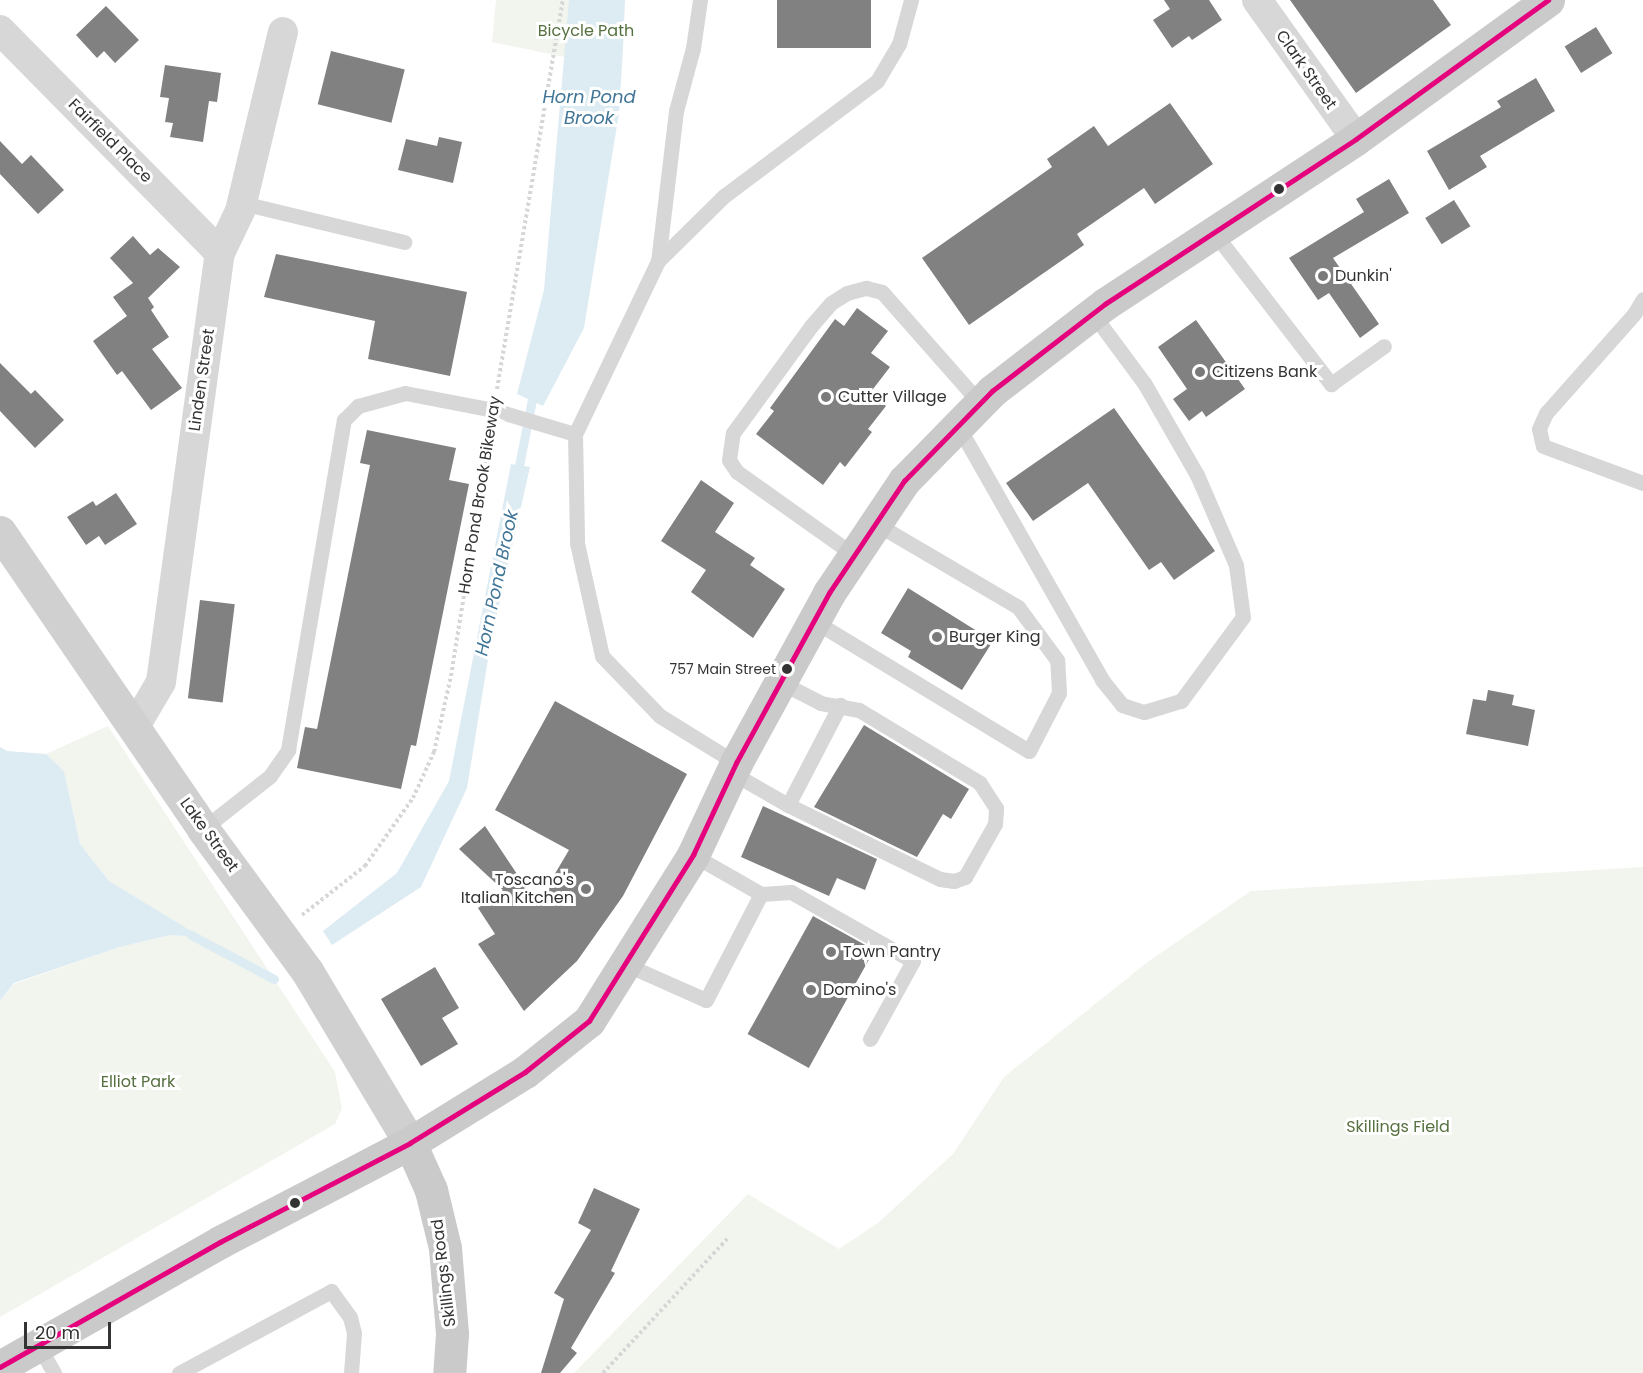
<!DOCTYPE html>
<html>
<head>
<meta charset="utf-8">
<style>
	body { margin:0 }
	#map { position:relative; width:1643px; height:1373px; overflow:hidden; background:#fff; font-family:Poppins,sans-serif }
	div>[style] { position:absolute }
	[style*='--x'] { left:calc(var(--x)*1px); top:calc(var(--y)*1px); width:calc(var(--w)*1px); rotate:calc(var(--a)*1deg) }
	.green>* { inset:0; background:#f1f5ed }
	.water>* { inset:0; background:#ddebf3 }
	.stream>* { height:9px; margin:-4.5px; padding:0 4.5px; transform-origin:4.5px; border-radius:4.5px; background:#ddebf3 }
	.building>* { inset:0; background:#818181; transform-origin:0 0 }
	.path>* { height:4px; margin-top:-2px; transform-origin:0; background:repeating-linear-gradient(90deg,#d6d6d6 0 3px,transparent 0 6px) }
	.lane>* { height:15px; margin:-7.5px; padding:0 7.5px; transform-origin:7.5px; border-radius:7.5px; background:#d7d7d7 }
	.street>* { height:30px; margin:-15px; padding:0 15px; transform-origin:15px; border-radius:15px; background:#d7d7d7 }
	.secondary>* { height:33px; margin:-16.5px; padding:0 16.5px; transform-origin:16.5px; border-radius:16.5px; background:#d0d0d0 }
	.primary>* { height:33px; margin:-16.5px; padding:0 16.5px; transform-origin:16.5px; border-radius:16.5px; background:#cacaca }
	.bus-1>* { height:4.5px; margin:-2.25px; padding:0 2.25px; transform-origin:2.25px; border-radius:2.25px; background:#e5007d }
	.dots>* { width:16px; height:16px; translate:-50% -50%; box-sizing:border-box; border:3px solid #fff; border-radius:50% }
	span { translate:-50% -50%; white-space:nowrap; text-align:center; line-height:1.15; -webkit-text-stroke:6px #fff; paint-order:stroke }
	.bus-label { font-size:14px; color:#333 }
	.right { translate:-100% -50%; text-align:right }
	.park-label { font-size:16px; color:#56703f }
	.street-label { font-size:16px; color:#333 }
	.poi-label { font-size:16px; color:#333 }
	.left { translate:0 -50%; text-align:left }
	.water-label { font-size:18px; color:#3f7597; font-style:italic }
	.scale { position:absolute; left:24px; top:1322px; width:87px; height:27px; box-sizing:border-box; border:3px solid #333; border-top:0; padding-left:8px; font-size:18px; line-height:21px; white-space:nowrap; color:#333; -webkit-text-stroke:4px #fff; paint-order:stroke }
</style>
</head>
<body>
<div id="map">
	<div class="green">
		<div style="clip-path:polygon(496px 0,618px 0,613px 67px,492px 42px)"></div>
		<div style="clip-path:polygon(108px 726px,335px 1072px,342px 1108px,335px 1124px,0 1317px,0 1001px,14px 984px,120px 947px,170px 935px,199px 937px,109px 881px,80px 844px,64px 771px,46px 754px)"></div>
		<div style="clip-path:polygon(1643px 867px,1643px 1373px,574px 1373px,748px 1194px,839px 1249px,878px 1223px,953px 1154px,1004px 1077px,1149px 961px,1251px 891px)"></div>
	</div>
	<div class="water">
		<div style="clip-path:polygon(569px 0,625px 0,623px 48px,619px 113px,584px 328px,543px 406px,517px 394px,544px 290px)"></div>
		<div style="clip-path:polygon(511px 464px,530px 467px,491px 641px,467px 788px,421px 887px,332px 945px,323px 931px,397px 873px,449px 781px)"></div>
		<div style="clip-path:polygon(0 747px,7px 751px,46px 754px,64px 771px,80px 844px,109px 881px,201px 937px,170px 935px,120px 947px,14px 983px,0 1001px)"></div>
	</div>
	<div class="stream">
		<div style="--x:517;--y:476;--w:89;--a:-78.9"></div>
		<div style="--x:191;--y:935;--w:94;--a:27.9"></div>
	</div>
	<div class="building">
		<div style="left:777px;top:0;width:94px;height:48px"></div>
		<div style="clip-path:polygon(1164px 0,1209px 0,1222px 20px,1192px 40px,1189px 36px,1172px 48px,1153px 20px,1170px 9px)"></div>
		<div style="clip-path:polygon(1290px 0,1433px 0,1451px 25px,1356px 93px)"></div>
		<div style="clip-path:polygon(106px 6px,139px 40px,115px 63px,104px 51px,97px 58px,76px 35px)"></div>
		<div style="left:1596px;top:27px;width:31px;height:37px;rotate:58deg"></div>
		<div style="left:331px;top:51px;width:76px;height:55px;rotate:14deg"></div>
		<div style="clip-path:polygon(165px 65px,221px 73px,217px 102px,209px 101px,203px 142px,170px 137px,173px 123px,165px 122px,169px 98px,160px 97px)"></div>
		<div style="clip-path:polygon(1536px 78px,1555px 111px,1480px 156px,1487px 167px,1449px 190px,1427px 151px,1501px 107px,1497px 101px)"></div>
		<div style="clip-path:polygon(1170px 103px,1213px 164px,1155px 204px,1144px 188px,1077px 234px,1084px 245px,969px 325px,922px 258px,1052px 167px,1047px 159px,1094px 126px,1108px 146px)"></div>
		<div style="clip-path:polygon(439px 137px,462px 142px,453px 183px,398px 170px,406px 139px,437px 146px)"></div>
		<div style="clip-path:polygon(0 141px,22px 164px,31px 155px,64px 190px,38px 214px,0 174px)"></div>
		<div style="clip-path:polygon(1389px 179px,1409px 213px,1333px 258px,1379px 324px,1360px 338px,1329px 293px,1318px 300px,1289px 258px,1364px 212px,1356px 199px)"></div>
		<div style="left:1454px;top:200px;width:31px;height:34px;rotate:58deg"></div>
		<div style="clip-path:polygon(133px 236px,150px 255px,158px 248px,180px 267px,148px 298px,154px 307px,151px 310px,169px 337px,152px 349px,182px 388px,151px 410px,122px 371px,117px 375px,93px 341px,127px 316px,113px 297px,133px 283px,110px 258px)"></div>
		<div style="clip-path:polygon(276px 254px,467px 292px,450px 376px,368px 359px,375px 321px,264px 297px)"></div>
		<div style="clip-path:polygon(857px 308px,888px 331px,871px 353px,890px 367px,870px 393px,886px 406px,868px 429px,872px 432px,845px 467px,840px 462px,823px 485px,756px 434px,774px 411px,770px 408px,835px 319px,844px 326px)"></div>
		<div style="clip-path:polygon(1196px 320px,1245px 389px,1206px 417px,1202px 411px,1189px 421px,1173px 399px,1187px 389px,1158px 347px)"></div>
		<div style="clip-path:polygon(0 363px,31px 394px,35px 390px,64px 420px,35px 448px,0 411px)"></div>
		<div style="clip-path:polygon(1114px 408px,1215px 551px,1174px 580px,1161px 562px,1149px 570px,1088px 483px,1033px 521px,1006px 483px)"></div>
		<div style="clip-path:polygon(367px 430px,456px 448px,449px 480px,469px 484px,416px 746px,411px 745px,401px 789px,297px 768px,305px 727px,317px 729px,370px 465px,360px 463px)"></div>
		<div style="clip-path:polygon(701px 480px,734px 503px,715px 532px,755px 558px,750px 565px,785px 589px,753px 638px,691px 592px,706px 570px,661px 541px)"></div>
		<div style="clip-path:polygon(116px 493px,137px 524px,105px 545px,99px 536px,86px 545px,67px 517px,93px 501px,96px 506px)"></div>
		<div style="clip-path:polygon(908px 588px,993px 641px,962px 690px,908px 657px,911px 651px,881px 633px)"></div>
		<div style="left:200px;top:600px;width:35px;height:99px;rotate:7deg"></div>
		<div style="clip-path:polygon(1488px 690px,1514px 695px,1512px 705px,1535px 710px,1528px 746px,1466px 734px,1473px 699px,1486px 701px)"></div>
		<div style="clip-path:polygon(555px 701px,687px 774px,623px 896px,577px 961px,524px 1011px,478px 944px,495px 934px,478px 908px,503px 890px,459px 849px,485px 826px,537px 904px,569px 850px,495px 810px)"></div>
		<div style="clip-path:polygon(864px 725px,969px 789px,951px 819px,943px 814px,917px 857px,814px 807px)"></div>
		<div style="clip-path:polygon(763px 806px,877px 859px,865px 890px,837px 878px,829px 896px,741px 857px)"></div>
		<div style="left:813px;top:916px;width:70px;height:135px;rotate:29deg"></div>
		<div style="clip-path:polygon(435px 967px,459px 1008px,442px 1018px,458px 1044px,421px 1066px,381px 999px)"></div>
		<div style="clip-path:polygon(594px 1188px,640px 1209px,611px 1271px,615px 1273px,571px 1348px,577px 1353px,560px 1373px,541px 1373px,564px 1299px,554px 1293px,591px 1230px,578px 1223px)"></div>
	</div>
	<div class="path">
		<div style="--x:497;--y:389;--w:395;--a:-80.4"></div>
		<div style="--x:302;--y:915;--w:80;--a:-37.9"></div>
		<div style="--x:365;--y:866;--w:83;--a:-54.8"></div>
		<div style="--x:413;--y:798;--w:51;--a:-65.5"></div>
		<div style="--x:434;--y:752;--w:78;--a:-77.4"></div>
		<div style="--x:451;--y:676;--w:247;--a:-80.9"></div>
		<div style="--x:603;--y:1373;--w:185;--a:-47.2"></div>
	</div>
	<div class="lane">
		<div style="--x:700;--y:0;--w:49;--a:98.3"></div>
		<div style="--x:693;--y:48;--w:65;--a:105.1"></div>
		<div style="--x:676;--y:111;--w:151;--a:96.8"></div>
		<div style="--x:658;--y:261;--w:192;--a:115.6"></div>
		<div style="--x:575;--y:434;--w:109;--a:88.9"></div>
		<div style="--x:577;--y:543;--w:116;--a:77.5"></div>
		<div style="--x:602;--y:656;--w:83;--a:46"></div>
		<div style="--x:660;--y:716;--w:89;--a:31.7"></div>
		<div style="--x:242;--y:203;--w:167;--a:13.5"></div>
		<div style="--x:1215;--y:234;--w:190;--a:52.3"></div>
		<div style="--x:1331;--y:384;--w:65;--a:-35.6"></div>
		<div style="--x:658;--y:261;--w:93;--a:-44.6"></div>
		<div style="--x:724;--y:196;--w:191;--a:-36.9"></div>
		<div style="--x:877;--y:81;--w:43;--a:-59.3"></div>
		<div style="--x:899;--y:44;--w:46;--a:-74.7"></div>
		<div style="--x:1643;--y:299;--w:17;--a:121"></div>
		<div style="--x:1634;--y:314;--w:132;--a:131.6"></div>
		<div style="--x:1546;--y:413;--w:17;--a:114"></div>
		<div style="--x:1539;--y:429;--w:17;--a:77"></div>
		<div style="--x:1543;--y:446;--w:107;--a:20.3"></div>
		<div style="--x:958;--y:426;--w:292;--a:60.4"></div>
		<div style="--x:1102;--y:680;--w:32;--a:51"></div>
		<div style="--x:1122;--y:705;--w:23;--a:18"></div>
		<div style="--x:1144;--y:712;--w:39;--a:-17"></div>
		<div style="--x:1181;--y:701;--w:104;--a:-53.6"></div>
		<div style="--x:1243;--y:617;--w:52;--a:-97.7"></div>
		<div style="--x:1236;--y:565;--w:98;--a:-113.4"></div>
		<div style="--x:1197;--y:475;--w:106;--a:-119.9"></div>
		<div style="--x:1144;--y:383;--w:86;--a:-126.5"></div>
		<div style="--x:854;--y:555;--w:143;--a:-144.6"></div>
		<div style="--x:737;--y:472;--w:14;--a:-124"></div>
		<div style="--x:729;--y:460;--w:27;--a:-82"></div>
		<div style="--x:733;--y:433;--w:132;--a:-53.9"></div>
		<div style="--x:811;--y:326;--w:30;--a:-49"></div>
		<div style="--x:831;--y:303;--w:19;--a:-32"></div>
		<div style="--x:847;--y:293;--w:20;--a:-15"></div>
		<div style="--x:866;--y:288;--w:16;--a:14"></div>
		<div style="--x:882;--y:292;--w:148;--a:48.6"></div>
		<div style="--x:814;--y:621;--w:251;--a:31.2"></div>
		<div style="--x:1029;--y:751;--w:65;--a:-62.7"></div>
		<div style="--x:1059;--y:693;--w:33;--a:-93"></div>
		<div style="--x:1057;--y:660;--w:66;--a:-126.3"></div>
		<div style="--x:1018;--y:607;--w:166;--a:-149.6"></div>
		<div style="--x:732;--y:773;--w:64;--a:29.7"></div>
		<div style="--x:788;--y:805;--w:169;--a:26"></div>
		<div style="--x:940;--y:879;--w:14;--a:8"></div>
		<div style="--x:954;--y:881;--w:12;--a:-20"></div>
		<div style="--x:965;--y:877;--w:61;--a:-60.5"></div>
		<div style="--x:995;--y:824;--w:16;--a:-86"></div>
		<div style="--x:996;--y:808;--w:30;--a:-123"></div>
		<div style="--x:980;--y:783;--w:141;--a:-148.9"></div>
		<div style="--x:859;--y:710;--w:39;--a:-170"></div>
		<div style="--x:821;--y:703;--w:46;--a:-152.9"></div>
		<div style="--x:788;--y:805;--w:113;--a:-62.5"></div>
		<div style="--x:203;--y:829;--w:85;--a:-38.3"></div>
		<div style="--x:270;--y:776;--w:32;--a:-55"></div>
		<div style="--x:288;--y:750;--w:335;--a:-80.4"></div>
		<div style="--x:344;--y:420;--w:20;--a:-45"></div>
		<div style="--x:358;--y:406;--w:49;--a:-15.5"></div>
		<div style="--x:405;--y:393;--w:91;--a:10.8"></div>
		<div style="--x:494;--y:410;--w:84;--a:16.5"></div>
		<div style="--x:693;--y:855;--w:78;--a:29.8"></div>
		<div style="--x:627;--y:965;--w:86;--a:23.9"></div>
		<div style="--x:706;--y:1000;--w:119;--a:-62.6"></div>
		<div style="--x:761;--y:894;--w:30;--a:-4"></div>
		<div style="--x:791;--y:892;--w:140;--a:29.5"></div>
		<div style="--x:913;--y:961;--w:89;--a:118.9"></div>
		<div style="--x:38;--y:1345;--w:32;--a:60"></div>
		<div style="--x:179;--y:1373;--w:173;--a:-28.3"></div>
		<div style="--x:331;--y:1291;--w:32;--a:54"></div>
		<div style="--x:350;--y:1317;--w:16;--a:76"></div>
		<div style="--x:354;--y:1333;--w:40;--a:94.3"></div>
	</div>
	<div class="street">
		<div style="--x:1257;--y:0;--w:171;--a:54.5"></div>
		<div style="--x:0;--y:30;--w:313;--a:45.4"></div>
		<div style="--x:134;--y:728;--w:53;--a:-59.6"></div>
		<div style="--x:161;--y:682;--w:433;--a:-82.2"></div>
		<div style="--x:220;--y:253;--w:47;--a:-64.5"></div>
		<div style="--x:240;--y:211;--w:184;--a:-76.5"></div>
	</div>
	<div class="secondary">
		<div style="--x:0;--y:532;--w:360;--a:55.6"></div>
		<div style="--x:203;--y:829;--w:176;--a:53.8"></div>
		<div style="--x:307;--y:971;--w:200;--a:59.1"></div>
	</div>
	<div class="primary">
		<div style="--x:410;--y:1143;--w:51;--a:65.9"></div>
		<div style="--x:431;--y:1190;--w:60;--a:76.4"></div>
		<div style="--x:445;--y:1248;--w:86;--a:85.3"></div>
		<div style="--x:452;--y:1334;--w:39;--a:94"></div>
		<div style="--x:0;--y:1367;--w:253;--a:-29.6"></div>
		<div style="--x:220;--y:1242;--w:214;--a:-27.5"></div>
		<div style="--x:410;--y:1143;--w:135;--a:-31.7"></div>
		<div style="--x:525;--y:1072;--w:82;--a:-38.6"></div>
		<div style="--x:589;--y:1021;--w:196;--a:-57.9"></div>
		<div style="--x:693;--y:855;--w:102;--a:-64.9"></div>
		<div style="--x:736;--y:763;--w:194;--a:-61.3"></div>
		<div style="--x:829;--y:593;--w:135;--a:-56.2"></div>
		<div style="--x:904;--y:481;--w:126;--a:-45.6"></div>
		<div style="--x:992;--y:391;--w:143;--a:-37.6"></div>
		<div style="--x:1105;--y:304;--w:300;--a:-33.3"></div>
		<div style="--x:1356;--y:139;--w:237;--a:-35.9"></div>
	</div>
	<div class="bus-1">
		<div style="--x:0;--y:1367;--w:253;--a:-29.6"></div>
		<div style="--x:220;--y:1242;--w:214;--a:-27.5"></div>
		<div style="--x:410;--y:1143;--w:135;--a:-31.7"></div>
		<div style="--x:525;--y:1072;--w:82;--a:-38.6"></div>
		<div style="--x:589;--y:1021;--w:196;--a:-57.9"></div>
		<div style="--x:693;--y:855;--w:102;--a:-64.9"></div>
		<div style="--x:736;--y:763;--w:194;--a:-61.3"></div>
		<div style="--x:829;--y:593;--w:135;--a:-56.2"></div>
		<div style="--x:904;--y:481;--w:126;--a:-45.6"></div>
		<div style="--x:992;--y:391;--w:143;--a:-37.6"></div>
		<div style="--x:1105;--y:304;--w:300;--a:-33.3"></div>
		<div style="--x:1356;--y:139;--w:237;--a:-35.9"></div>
	</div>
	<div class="dots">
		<div style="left:1279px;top:189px;background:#333"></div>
		<div style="left:1323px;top:276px;background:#7a7a7a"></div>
		<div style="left:1200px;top:372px;background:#7a7a7a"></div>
		<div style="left:826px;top:397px;background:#7a7a7a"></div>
		<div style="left:937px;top:637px;background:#7a7a7a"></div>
		<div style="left:787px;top:669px;background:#333"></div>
		<div style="left:586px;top:889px;background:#7a7a7a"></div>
		<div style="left:831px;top:952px;background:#7a7a7a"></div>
		<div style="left:811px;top:990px;background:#7a7a7a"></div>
		<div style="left:295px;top:1203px;background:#333"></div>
	</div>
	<div class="bus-label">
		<span class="right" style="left:776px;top:669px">757 Main Street</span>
	</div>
	<div class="park-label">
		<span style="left:586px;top:31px">Bicycle Path</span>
		<span style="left:138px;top:1082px">Elliot Park</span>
		<span style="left:1398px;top:1127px">Skillings Field</span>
	</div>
	<div class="street-label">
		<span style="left:1306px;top:70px;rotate:55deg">Clark Street</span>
		<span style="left:110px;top:141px;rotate:45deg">Fairfield Place</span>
		<span style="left:202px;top:380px;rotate:-82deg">Linden Street</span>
		<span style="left:480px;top:495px;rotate:-81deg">Horn Pond Brook Bikeway</span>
		<span style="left:209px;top:835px;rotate:54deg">Lake Street</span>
		<span style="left:444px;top:1273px;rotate:-97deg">Skillings Road</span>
	</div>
	<div class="poi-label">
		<span class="left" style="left:1335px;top:276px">Dunkin'</span>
		<span class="left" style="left:1212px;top:372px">Citizens Bank</span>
		<span class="left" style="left:838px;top:397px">Cutter Village</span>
		<span class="left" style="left:949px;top:637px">Burger King</span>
		<span class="right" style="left:574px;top:889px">Toscano's<br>Italian Kitchen</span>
		<span class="left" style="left:843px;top:952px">Town Pantry</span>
		<span class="left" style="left:823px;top:990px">Domino's</span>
	</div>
	<div class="water-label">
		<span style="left:589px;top:108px">Horn Pond<br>Brook</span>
		<span style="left:497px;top:583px;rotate:-78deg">Horn Pond Brook</span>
	</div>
	<div class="scale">20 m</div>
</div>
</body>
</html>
